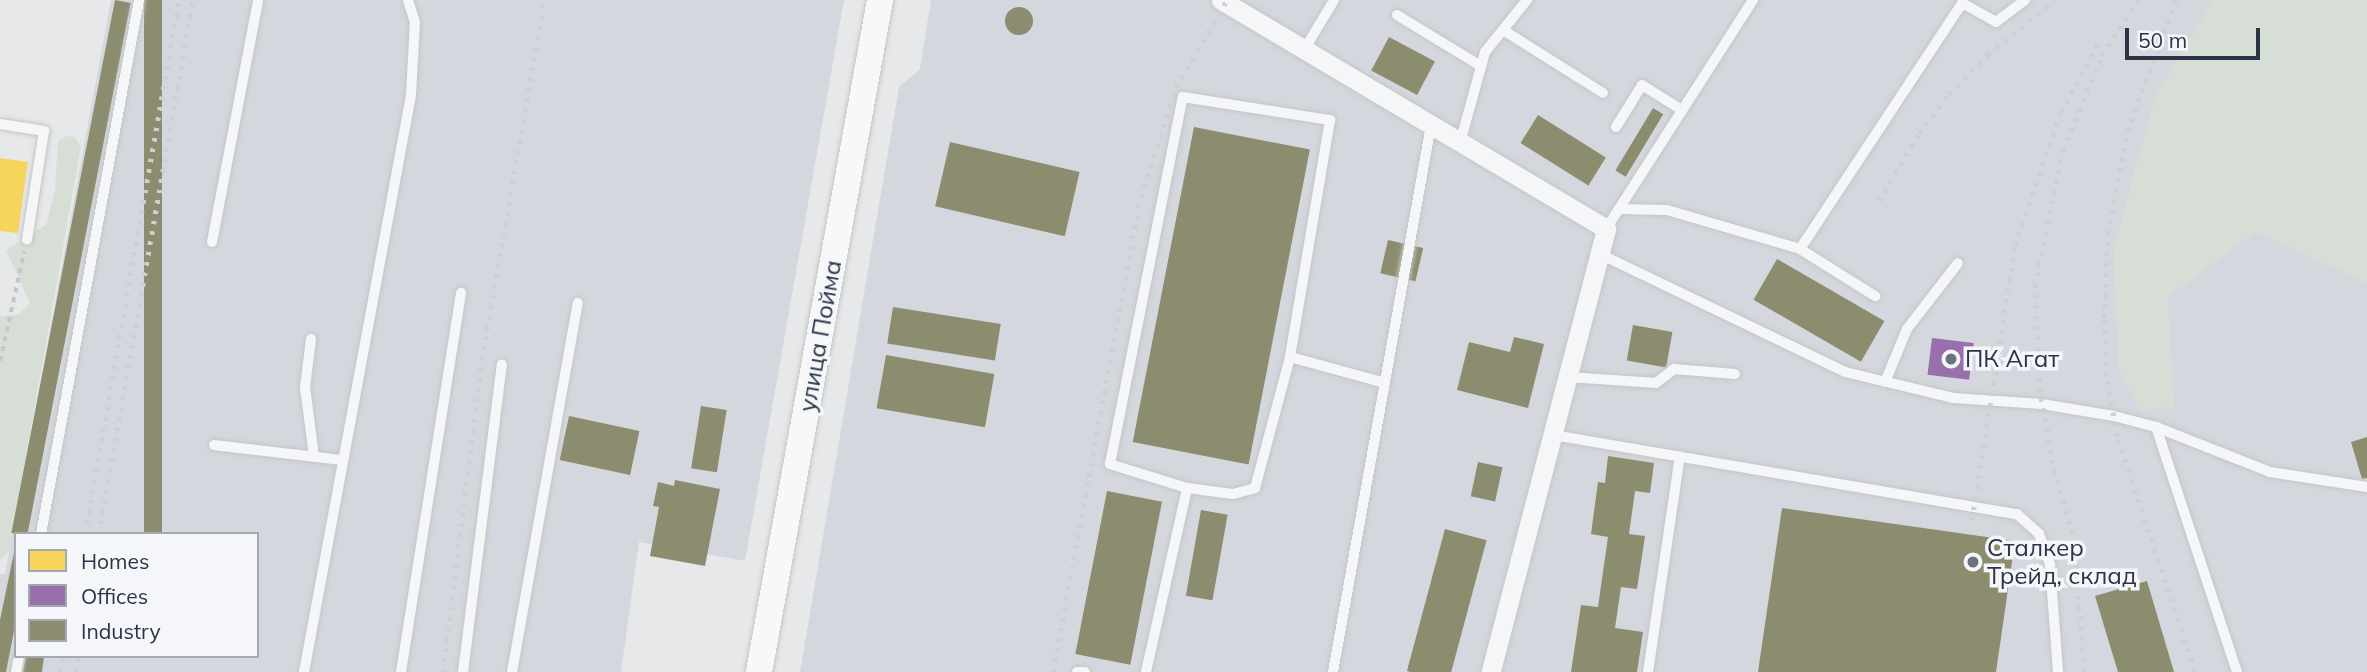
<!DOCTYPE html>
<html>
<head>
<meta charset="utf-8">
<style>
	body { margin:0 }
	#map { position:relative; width:2367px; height:672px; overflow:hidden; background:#e6e8ea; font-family:Mulish,sans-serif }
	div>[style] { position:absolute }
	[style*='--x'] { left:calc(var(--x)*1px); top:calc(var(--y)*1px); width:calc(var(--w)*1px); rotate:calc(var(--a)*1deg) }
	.built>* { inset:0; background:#d4d7dd }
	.green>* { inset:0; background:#d6ded6 }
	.homes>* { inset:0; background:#f6d55c }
	.offices>* { inset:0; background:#9970ab; transform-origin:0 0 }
	.industry>* { inset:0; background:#8c8c6e; transform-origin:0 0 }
	.round { border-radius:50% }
	.path>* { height:3.5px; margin-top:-1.75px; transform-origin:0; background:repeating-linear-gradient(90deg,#c5c6ca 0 5px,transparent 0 10px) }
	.roads { filter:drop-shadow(0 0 2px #c4c6c8) drop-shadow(0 0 2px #c4c6c8) }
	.service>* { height:10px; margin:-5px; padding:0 5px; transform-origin:5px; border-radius:5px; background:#f5f6f7 }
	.minor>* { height:19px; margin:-9.5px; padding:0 9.5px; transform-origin:9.5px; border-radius:9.5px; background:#f5f6f7 }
	.secondary>* { height:26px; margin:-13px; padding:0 13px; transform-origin:13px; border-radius:13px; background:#f8f8f8 }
	.rail>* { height:5px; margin-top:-2.5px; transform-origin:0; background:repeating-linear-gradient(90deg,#cecfd2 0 3.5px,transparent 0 10.5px) }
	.dots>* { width:19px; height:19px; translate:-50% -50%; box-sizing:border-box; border:4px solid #f4f6f9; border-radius:50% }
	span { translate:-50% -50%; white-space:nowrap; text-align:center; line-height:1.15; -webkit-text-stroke:7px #f4f6f9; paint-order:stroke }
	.street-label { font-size:24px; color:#2b3445 }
	.poi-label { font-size:24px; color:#2b3445 }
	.left { translate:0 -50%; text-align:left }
	.legend { position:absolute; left:14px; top:532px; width:245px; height:126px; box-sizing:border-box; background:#f4f6f9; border:2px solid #a4a8b1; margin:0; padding:9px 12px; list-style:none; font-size:21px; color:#2b3445 }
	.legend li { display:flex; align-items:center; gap:14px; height:35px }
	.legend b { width:35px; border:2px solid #a4a8b1 }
	.scale { position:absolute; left:2125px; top:28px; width:135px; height:32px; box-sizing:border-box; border:4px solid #2b3445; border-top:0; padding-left:9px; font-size:21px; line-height:24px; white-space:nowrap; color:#2b3445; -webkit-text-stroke:5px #f4f6f9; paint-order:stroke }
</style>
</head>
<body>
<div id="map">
	<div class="built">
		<div style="clip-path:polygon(evenodd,111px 0,844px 0,745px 561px,639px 542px,621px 672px,0 672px,0 574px,5px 574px,111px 0,16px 534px,257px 534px,257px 656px,16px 656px,16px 534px)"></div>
		<div style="clip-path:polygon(931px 0,2367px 0,2367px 672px,800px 672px,899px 87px,920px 69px)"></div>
	</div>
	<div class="green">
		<div style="clip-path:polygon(2213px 0,2367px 0,2367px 283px,2256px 232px,2168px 297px,2174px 407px,2140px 410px,2119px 370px,2113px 251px,2154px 99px)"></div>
		<div style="clip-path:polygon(66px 136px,75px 137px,81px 146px,9px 552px,0 560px,0 316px,18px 315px,30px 303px,6px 250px,46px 225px,55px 190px,58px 141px)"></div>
	</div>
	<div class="homes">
		<div style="clip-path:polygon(0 158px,28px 162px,18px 233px,0 231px)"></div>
	</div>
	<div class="offices">
		<div style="left:1932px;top:338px;width:42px;height:37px;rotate:7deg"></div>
	</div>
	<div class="industry">
		<div style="left:115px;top:0;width:16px;height:543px;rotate:11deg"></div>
		<div style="left:144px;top:0;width:18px;height:543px"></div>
		<div class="round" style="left:1005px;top:7px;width:28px;height:28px"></div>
		<div style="left:1389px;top:37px;width:52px;height:38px;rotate:28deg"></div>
		<div style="left:1653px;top:108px;width:12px;height:73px;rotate:31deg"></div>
		<div style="left:1538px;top:115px;width:80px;height:33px;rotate:32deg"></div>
		<div style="left:1194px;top:127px;width:118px;height:321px;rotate:11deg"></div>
		<div style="left:950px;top:142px;width:133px;height:66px;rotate:13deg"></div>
		<div style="left:1388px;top:240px;width:36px;height:34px;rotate:13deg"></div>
		<div style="left:1777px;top:259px;width:124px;height:47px;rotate:30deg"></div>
		<div style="left:893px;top:307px;width:109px;height:37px;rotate:9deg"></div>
		<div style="left:1633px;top:325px;width:40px;height:36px;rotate:10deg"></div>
		<div style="clip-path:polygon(1514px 337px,1544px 344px,1528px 408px,1457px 390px,1469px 342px,1510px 352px)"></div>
		<div style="left:886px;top:355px;width:110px;height:54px;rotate:10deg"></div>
		<div style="left:701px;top:406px;width:26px;height:63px;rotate:9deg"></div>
		<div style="left:569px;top:416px;width:72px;height:45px;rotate:12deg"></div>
		<div style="clip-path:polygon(2367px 437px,2367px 478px,2362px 479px,2351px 442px)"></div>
		<div style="clip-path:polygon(1608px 456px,1654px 463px,1650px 493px,1635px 491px,1629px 534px,1645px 536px,1637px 589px,1621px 587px,1615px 628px,1643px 632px,1637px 672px,1571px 672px,1581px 605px,1598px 607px,1608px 537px,1591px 534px,1598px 482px,1605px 483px)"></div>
		<div style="left:1478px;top:462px;width:25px;height:35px;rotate:12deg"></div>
		<div style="clip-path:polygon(675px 480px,720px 489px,705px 566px,650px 556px,659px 507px,653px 506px,658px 482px,674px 486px)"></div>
		<div style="left:1107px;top:491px;width:56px;height:166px;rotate:11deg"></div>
		<div style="clip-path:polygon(1782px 508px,2015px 541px,1996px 672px,1758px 672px)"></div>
		<div style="left:1201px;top:510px;width:27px;height:87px;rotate:10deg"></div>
		<div style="left:1445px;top:529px;width:43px;height:147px;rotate:15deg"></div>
		<div style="clip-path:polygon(16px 543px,16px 621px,6px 672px,0 672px,0 620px)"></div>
		<div style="clip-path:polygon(2147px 581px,2174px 672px,2118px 672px,2095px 596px)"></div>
		<div style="clip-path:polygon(26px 656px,44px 656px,42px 672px,23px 672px)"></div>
	</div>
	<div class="path">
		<div style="--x:0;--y:361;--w:112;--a:-77.6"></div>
	</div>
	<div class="roads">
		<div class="service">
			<div style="--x:1397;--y:15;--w:98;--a:31.3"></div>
			<div style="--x:1503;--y:30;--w:118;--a:32.2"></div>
			<div style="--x:1304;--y:50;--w:58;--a:-59"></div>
			<div style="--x:0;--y:124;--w:45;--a:9"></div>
			<div style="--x:44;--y:131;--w:110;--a:98.9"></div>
			<div style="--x:1616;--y:127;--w:49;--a:-58.2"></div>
			<div style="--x:1642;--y:85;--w:47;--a:32"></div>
			<div style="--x:1460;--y:143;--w:94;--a:-74.6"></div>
			<div style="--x:1485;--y:52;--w:67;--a:-51.1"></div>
			<div style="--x:1619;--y:209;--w:48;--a:1.2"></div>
			<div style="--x:1667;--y:210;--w:139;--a:16.3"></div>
			<div style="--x:1800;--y:249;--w:295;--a:-56.6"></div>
			<div style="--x:1962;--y:3;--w:39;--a:29"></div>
			<div style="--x:1996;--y:22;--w:36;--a:-37"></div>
			<div style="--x:1606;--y:229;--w:272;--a:-57.3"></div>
			<div style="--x:212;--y:242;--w:246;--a:-79.2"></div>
			<div style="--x:1800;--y:249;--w:89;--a:32.1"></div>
			<div style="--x:1602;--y:255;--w:270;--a:25.7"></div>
			<div style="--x:1845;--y:372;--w:111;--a:13.5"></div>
			<div style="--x:1953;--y:398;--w:89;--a:3.9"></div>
			<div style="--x:2042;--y:404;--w:73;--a:9.5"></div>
			<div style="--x:2114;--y:416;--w:43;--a:14.7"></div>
			<div style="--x:2156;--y:427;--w:123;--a:21.5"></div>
			<div style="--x:2270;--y:472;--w:98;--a:8.8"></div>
			<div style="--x:311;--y:339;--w:48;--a:97.1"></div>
			<div style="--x:305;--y:387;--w:70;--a:82.6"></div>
			<div style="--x:1569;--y:377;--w:87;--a:3.9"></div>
			<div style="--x:1656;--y:383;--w:23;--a:-38"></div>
			<div style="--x:1674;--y:369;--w:61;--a:4.7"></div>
			<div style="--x:1885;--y:382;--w:57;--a:-67.5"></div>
			<div style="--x:1907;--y:329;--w:83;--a:-52.3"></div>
			<div style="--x:2156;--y:427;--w:258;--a:71.7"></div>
			<div style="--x:1553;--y:435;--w:471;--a:9.7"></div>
			<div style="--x:2017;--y:514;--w:30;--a:42"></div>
			<div style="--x:2039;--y:534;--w:33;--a:70"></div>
			<div style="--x:2050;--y:565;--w:107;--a:85.7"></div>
			<div style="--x:214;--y:445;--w:128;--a:6.7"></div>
			<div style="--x:1187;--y:488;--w:81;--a:-162.7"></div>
			<div style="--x:1110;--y:464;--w:374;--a:-78.8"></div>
			<div style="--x:1183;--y:97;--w:149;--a:8.9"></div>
			<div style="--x:1330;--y:120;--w:240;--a:99.6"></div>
			<div style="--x:41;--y:534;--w:543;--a:-79.6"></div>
			<div style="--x:16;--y:672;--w:16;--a:-79"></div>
			<div style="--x:304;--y:672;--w:587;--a:-79.49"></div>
			<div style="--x:411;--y:95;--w:73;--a:-86.9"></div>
			<div style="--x:415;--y:22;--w:23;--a:-108"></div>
			<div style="--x:401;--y:672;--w:384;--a:-81"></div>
			<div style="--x:463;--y:672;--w:310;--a:-82.8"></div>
			<div style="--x:512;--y:672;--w:375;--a:-79.9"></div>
			<div style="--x:1077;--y:672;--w:8;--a:0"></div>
			<div style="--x:1146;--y:672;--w:189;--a:-77.4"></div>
			<div style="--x:1187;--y:488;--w:46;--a:7.4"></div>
			<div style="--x:1233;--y:494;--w:23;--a:-15"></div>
			<div style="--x:1255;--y:488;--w:136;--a:-75"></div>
			<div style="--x:1290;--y:357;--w:98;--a:15.3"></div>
			<div style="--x:1333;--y:672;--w:556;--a:-79.84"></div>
			<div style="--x:1648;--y:672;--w:218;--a:-81.6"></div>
		</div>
		<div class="minor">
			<div style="--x:1221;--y:0;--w:448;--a:30.7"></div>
			<div style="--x:1606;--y:229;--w:458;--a:104.6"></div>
		</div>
		<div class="secondary">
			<div style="--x:759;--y:672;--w:683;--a:-79.79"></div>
		</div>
	</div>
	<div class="rail">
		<div style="--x:2176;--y:0;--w:135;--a:110.3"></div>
		<div style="--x:2129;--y:127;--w:106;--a:101.4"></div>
		<div style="--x:2108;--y:231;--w:89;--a:92.6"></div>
		<div style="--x:2104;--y:320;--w:61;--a:87.2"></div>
		<div style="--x:2107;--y:381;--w:59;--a:79.3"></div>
		<div style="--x:2118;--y:439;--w:245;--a:71.7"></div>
		<div style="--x:1879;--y:201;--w:79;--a:-59.5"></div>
		<div style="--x:1919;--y:133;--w:49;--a:-52.4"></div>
		<div style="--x:1949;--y:94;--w:56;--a:-45.7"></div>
		<div style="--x:1988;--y:54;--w:86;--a:-38.9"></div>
		<div style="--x:1972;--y:520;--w:278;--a:-81.1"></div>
		<div style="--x:2015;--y:245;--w:141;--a:-70.9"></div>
		<div style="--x:2061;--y:112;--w:84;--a:-61.6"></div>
		<div style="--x:85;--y:534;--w:542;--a:-80.02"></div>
		<div style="--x:99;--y:534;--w:542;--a:-80.02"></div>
		<div style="--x:60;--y:672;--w:16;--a:-79"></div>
		<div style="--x:75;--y:672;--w:16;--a:-79"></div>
		<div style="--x:443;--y:672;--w:314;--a:-82.9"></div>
		<div style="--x:482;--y:360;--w:365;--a:-80.2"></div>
		<div style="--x:1053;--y:672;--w:473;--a:-79.6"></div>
		<div style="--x:1138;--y:207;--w:126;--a:-72.4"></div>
		<div style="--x:1176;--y:87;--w:101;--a:-59.6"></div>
		<div style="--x:2084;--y:672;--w:128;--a:-94"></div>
		<div style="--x:2075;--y:544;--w:84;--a:-105.2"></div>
		<div style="--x:2053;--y:463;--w:72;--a:-100.4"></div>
		<div style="--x:2040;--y:392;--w:106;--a:-92.7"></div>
		<div style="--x:2035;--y:286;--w:139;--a:-78.4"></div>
		<div style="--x:2063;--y:150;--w:103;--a:-67.7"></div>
		<div style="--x:2102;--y:55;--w:66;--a:-56.8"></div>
	</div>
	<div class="dots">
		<div style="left:1951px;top:359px;background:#6c737f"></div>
		<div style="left:1973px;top:562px;background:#6c737f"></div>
	</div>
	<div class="street-label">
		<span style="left:820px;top:336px;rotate:-80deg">улица Пойма</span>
	</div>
	<div class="poi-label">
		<span class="left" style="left:1965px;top:359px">ПК Агат</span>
		<span class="left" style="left:1987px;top:562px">Сталкер<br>Трейд, склад</span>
	</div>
	<ul class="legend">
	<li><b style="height:19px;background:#f6d55c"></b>Homes</li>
	<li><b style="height:19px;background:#9970ab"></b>Offices</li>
	<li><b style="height:19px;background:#8c8c6e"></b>Industry</li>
	</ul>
	<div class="scale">50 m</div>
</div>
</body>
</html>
